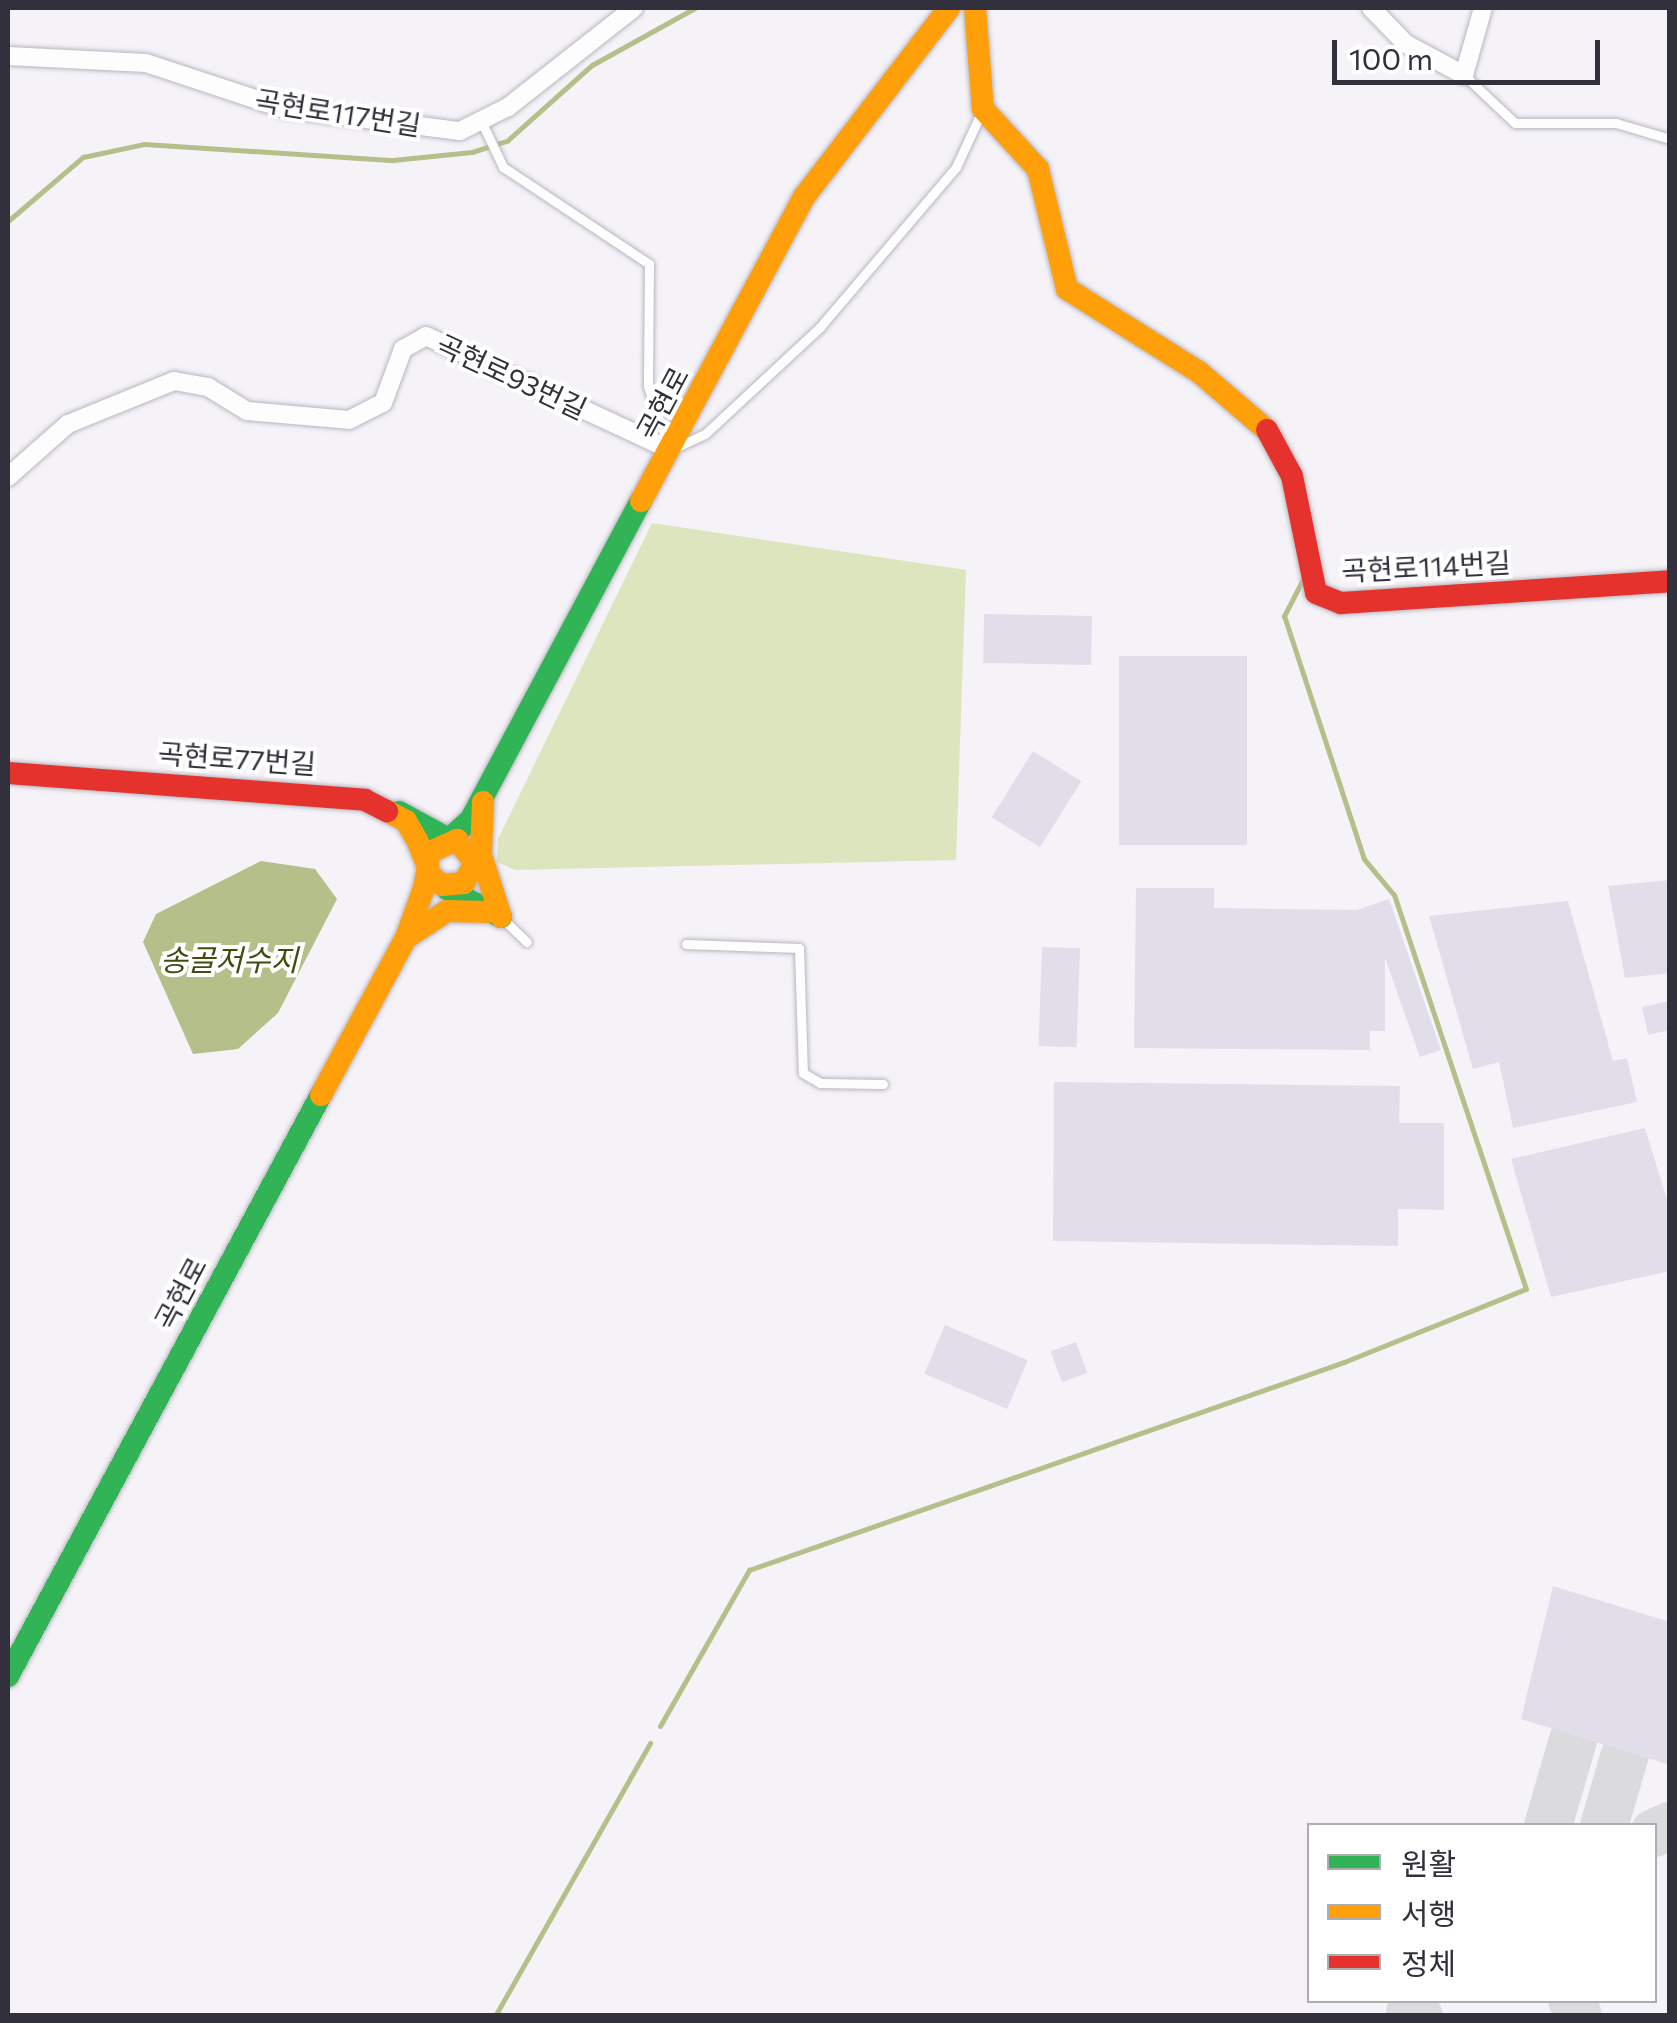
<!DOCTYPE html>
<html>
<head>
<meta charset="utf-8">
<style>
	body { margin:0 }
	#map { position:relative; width:1677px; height:2023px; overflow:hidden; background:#f5f3f8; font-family:Commissioner,"Noto Sans KR",sans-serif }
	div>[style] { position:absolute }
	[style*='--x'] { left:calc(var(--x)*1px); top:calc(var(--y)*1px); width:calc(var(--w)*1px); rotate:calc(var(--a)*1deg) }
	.green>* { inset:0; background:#dde5bf }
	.water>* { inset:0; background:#b5bf8a }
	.stream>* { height:5px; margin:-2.5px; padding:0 2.5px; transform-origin:2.5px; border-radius:2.5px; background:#b5bf8a }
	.taxiway>* { height:48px; margin:-24px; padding:0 24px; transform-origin:24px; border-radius:24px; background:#dbdadd }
	.building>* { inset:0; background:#e1deea; transform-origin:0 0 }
	.roads { filter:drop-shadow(0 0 2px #b8b6bf) drop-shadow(0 0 2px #b8b6bf) }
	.lane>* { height:9px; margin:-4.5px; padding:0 4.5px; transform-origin:4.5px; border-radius:4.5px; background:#fefdfe }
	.street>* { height:18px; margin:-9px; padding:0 9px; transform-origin:9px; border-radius:9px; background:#fefdfe }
	.fast>* { height:22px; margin:-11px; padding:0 11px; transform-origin:11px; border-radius:11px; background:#30b455 }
	.slow>* { height:22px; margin:-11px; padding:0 11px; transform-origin:11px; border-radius:11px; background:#ff9f0a }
	.jam>* { height:22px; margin:-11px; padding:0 11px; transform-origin:11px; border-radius:11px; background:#e5322d }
	span { translate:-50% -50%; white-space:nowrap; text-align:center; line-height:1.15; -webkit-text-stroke:8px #fff; paint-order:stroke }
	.street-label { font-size:28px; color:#33303e }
	.water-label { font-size:30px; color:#424c11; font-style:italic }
	.frame { position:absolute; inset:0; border:10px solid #33303e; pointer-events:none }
	.legend { position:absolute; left:1307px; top:1823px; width:350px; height:180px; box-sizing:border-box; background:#fff; border:2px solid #adacb2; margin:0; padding:12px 18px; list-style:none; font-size:30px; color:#33303e }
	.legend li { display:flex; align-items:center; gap:20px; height:50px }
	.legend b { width:50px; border:2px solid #adacb2 }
	.scale { position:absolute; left:1332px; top:40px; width:268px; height:45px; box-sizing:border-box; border:5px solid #33303e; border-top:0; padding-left:12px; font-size:30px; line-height:35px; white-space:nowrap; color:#33303e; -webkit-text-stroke:8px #fff; paint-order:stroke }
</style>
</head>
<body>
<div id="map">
	<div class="green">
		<div style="clip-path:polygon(652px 523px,966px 570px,956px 860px,515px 870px,497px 862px,498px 839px)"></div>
	</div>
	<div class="water">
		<div style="clip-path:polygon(261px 861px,315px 869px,337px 899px,278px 1013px,238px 1049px,193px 1054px,143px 942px,156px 914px)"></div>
	</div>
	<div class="stream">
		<div style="--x:8;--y:221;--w:99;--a:-40.5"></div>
		<div style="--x:83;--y:157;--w:62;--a:-12"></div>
		<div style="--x:144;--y:144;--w:250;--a:3.7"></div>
		<div style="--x:393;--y:160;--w:79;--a:-5.8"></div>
		<div style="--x:472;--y:152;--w:38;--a:-18"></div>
		<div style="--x:508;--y:140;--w:113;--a:-41.8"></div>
		<div style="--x:592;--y:65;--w:118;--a:-29"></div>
		<div style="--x:660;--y:1726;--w:180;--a:-60.3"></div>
		<div style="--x:749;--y:1570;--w:630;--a:-19.27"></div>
		<div style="--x:1344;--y:1362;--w:196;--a:-21.9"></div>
		<div style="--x:1526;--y:1289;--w:416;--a:-108.5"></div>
		<div style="--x:1394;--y:895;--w:47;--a:-129.8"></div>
		<div style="--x:1364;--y:859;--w:256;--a:-108.2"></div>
		<div style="--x:1284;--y:616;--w:42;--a:-62.8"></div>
		<div style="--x:495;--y:2016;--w:314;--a:-60.4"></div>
	</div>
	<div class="taxiway">
		<div style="--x:1548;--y:1826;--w:90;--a:-73.8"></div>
		<div style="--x:1604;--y:1826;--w:75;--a:-73.7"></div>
		<div style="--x:1654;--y:1833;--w:17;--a:-24"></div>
		<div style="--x:1572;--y:2000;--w:17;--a:69"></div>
		<div style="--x:1410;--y:2013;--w:9;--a:18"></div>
	</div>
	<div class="building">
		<div style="left:984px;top:614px;width:108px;height:49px;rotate:1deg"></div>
		<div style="left:1119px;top:656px;width:128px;height:189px"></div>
		<div style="left:1033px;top:751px;width:57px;height:78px;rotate:32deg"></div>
		<div style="clip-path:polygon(1670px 880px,1670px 973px,1625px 978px,1608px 886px)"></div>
		<div style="clip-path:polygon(1136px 888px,1214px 888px,1214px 908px,1357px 910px,1389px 899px,1441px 1050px,1420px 1057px,1385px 958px,1385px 1031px,1370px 1031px,1370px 1050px,1134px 1048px)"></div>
		<div style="clip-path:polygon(1568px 901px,1613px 1061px,1627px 1058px,1637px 1102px,1513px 1128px,1499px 1062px,1473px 1069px,1429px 916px)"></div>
		<div style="left:1042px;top:947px;width:38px;height:99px;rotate:2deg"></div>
		<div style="clip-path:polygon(1670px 1001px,1670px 1030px,1648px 1035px,1642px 1007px)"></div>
		<div style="clip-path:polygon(1054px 1082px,1400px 1086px,1399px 1123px,1444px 1123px,1444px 1210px,1398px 1209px,1398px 1246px,1053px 1241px)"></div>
		<div style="clip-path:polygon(1645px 1128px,1670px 1209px,1670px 1271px,1551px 1297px,1511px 1159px)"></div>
		<div style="left:945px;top:1325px;width:90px;height:53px;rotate:23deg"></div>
		<div style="left:1076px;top:1342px;width:33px;height:27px;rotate:70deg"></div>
		<div style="clip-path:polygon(1553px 1586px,1670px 1622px,1670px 1765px,1521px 1719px)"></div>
	</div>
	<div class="roads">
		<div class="lane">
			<div style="--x:1464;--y:75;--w:70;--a:43.3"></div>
			<div style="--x:1515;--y:123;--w:101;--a:0"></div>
			<div style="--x:1616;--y:123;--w:56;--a:16.5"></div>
			<div style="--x:483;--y:125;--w:47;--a:64.5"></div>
			<div style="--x:503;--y:167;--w:175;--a:33.6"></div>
			<div style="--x:649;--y:264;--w:122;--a:90.5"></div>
			<div style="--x:648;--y:386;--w:60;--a:71.6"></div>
			<div style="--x:677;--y:447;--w:31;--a:-25"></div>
			<div style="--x:705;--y:434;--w:157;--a:-42.9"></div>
			<div style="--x:820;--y:327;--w:210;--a:-49.6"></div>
			<div style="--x:956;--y:167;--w:62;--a:-65.1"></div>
			<div style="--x:503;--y:919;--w:33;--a:44"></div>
			<div style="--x:686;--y:944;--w:113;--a:2"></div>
			<div style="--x:799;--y:948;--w:125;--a:88.2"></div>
			<div style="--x:803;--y:1073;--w:20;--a:30"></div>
			<div style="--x:820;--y:1083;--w:63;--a:0.9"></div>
		</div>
		<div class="street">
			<div style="--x:1371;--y:8;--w:50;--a:45.8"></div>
			<div style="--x:1406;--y:44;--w:66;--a:28.1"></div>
			<div style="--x:1464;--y:75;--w:70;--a:-74.2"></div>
			<div style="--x:8;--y:56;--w:138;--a:2.9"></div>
			<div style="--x:146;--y:63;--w:143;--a:18.3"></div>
			<div style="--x:282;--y:108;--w:179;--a:7.4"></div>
			<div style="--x:460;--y:131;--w:54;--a:-26.6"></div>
			<div style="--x:508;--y:107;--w:160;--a:-38.2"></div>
			<div style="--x:8;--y:477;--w:80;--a:-41.5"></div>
			<div style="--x:68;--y:424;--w:114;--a:-22.1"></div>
			<div style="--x:174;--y:381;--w:35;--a:10"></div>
			<div style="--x:208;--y:387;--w:46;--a:31.6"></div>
			<div style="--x:247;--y:411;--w:102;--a:5"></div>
			<div style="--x:349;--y:420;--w:38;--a:-27"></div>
			<div style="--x:383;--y:403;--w:58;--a:-69.7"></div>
			<div style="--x:403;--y:349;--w:26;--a:-29"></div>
			<div style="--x:426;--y:336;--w:270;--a:25"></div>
		</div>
		<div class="fast">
			<div style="--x:399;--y:812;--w:57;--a:28.4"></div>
			<div style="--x:449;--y:839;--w:30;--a:-42"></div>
			<div style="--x:471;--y:819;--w:361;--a:-61.9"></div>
			<div style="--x:447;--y:889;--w:61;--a:27.4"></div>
			<div style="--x:8;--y:1676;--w:660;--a:-61.69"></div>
		</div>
		<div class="slow">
			<div style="--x:975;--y:8;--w:101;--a:85.5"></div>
			<div style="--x:983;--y:109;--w:81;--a:47.5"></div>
			<div style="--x:1038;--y:169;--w:123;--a:76.4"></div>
			<div style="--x:1067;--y:289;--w:156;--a:32.2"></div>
			<div style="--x:1199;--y:372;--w:89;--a:40.5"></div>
			<div style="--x:641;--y:501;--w:345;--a:-61.8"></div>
			<div style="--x:804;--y:197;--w:238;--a:-52.5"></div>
			<div style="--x:483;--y:802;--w:53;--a:92.2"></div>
			<div style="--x:481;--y:855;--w:65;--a:72.1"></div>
			<div style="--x:409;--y:936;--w:45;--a:-33.3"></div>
			<div style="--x:447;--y:911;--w:41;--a:1.4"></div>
			<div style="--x:321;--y:1095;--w:179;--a:-61.6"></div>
			<div style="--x:406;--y:938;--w:53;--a:-70.2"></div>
			<div style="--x:424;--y:888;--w:21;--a:-79"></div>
			<div style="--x:428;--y:867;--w:7;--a:-90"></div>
			<div style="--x:428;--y:860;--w:8;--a:-76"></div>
			<div style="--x:430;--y:852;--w:30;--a:-24"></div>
			<div style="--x:457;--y:840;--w:29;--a:52"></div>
			<div style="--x:475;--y:863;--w:23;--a:119"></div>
			<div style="--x:464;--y:883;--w:22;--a:175"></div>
			<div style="--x:442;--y:885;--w:16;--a:-140"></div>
			<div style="--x:430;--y:875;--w:8;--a:-104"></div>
			<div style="--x:428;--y:867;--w:29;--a:-112"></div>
			<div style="--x:417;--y:840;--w:22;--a:-120"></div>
			<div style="--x:406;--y:821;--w:21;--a:-152"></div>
		</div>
		<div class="jam">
			<div style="--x:1267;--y:430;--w:52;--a:61.5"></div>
			<div style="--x:1292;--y:476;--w:119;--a:78.4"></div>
			<div style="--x:1316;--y:593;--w:27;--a:22"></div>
			<div style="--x:1341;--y:603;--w:330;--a:-3.8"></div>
			<div style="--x:8;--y:773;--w:358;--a:4.3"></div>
			<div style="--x:365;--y:800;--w:25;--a:27"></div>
		</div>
	</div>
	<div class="street-label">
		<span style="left:338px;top:112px;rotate:9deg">곡현로117번길</span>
		<span style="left:512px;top:376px;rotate:25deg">곡현로93번길</span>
		<span style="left:662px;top:403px;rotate:-62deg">곡현로</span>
		<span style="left:1426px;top:566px;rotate:-3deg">곡현로114번길</span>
		<span style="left:237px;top:758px;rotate:4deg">곡현로77번길</span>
		<span style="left:180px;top:1293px;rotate:-62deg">곡현로</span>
	</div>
	<div class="water-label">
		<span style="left:229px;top:959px">송골저수지</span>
	</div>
	<div class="frame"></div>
	<ul class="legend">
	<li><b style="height:12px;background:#30b455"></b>원활</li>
	<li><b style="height:12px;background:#ff9f0a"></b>서행</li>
	<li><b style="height:12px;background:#e5322d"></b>정체</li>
	</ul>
	<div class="scale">100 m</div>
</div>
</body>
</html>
